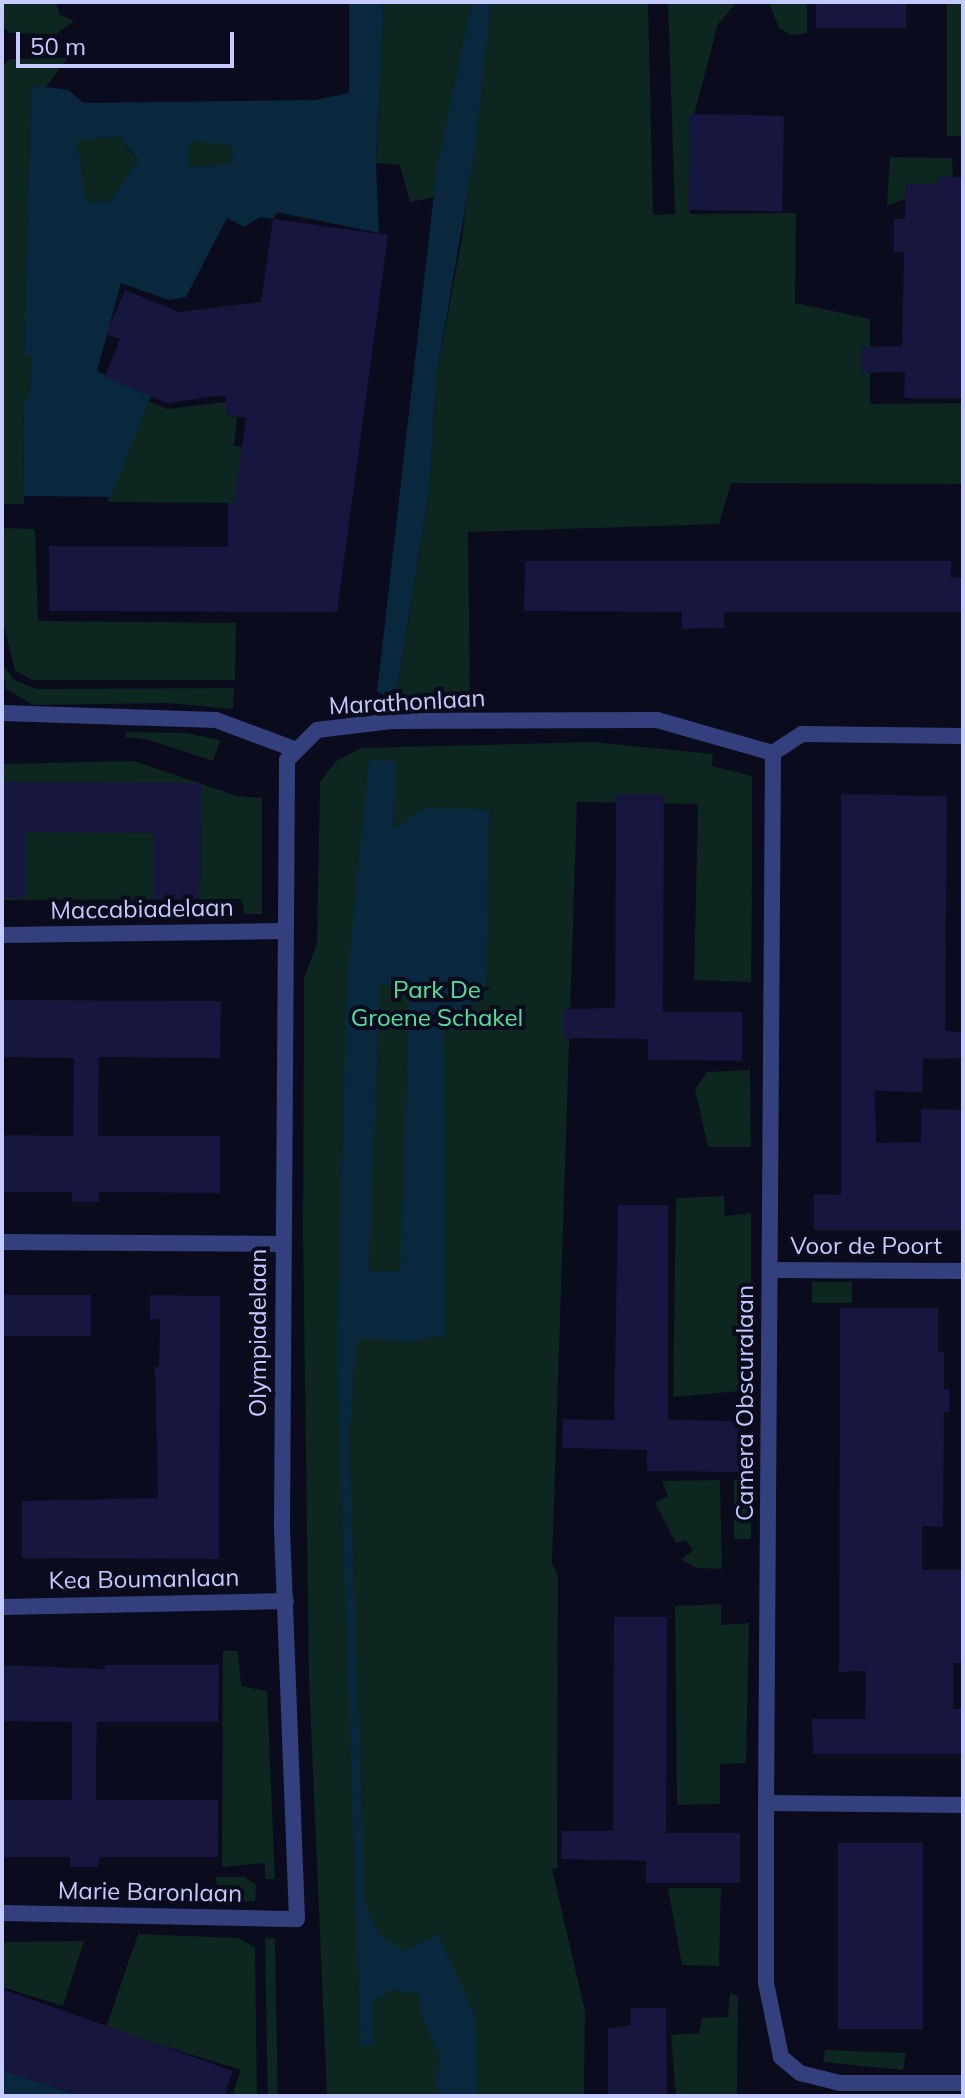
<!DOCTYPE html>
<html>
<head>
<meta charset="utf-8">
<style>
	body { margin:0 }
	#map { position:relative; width:965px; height:2098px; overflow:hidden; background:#0a0b1c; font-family:Mulish,sans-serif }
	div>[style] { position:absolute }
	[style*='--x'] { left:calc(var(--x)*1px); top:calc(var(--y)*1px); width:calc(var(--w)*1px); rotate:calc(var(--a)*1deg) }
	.green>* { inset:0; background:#0d2620; transform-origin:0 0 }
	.water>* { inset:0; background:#09273d }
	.building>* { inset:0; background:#16163e; transform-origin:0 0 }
	.minor>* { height:16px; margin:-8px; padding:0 8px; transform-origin:8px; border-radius:8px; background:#33407d }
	span { translate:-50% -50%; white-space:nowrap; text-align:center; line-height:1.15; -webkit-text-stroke:8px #0a0b1c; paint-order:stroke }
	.street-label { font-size:24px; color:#c6cbff }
	.park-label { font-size:24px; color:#4fe29f }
	.frame { position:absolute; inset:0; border:4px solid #c6cbff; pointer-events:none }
	.scale { position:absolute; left:16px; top:32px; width:218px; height:36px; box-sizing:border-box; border:4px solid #c6cbff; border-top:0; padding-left:10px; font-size:24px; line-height:28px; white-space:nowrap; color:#c6cbff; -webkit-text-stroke:6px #0a0b1c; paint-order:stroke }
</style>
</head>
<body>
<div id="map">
	<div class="green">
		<div style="clip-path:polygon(2px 2px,63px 2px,57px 5px,59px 14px,74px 21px,56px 34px,10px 33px,2px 26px)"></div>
		<div style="clip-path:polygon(384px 2px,472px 2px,434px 197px,410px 202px,400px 165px,376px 163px)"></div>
		<div style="clip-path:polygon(491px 2px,648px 2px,653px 215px,675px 214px,668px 2px,737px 2px,718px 24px,689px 134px,690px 214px,796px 213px,795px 303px,870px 319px,870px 404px,963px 403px,963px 484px,731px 483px,719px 524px,468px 532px,470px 694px,396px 696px,429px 492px,437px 372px,462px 238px)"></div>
		<div style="clip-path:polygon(769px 2px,807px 2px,807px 33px,791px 35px,779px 28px)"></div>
		<div style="left:947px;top:2px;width:16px;height:134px"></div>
		<div style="clip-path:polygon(68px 58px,46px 87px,31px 85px,24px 356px,32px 355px,29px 399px,23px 399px,24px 504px,2px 504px,2px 67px,10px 59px)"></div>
		<div style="clip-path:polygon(120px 137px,138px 161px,111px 201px,86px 203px,76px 140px)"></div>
		<div style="clip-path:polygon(190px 140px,231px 145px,234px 164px,186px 167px)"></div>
		<div style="clip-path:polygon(890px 157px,952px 158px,953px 177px,937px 177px,937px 184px,905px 184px,905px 199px,887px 206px)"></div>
		<div style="clip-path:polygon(149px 401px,167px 409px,226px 402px,227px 415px,237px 417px,234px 446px,242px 447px,235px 503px,107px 502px)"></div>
		<div style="clip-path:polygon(2px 528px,35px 529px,38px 621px,236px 623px,235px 680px,32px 680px,15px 670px,3px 623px)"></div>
		<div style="clip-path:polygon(2px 663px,14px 680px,37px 689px,234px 688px,233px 709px,166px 703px,33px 705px,6px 689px)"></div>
		<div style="clip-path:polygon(126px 732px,185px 733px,220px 740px,213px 761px,146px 739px,125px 737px)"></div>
		<div style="clip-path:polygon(592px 742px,713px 754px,712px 766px,752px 776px,752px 886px,751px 982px,694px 980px,698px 804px,577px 802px,552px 1563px,558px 1575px,557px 1868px,552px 1869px,585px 2011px,584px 2096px,327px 2096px,309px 1680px,303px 1234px,304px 978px,317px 943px,320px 782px,336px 761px,361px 748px)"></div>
		<div style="clip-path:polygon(134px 761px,237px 796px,262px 798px,262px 914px,244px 914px,242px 899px,2px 900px,2px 764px)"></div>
		<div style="clip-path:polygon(750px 1070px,751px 1147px,708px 1147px,695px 1089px,707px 1072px)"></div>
		<div style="clip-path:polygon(724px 1196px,725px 1216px,751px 1213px,751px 1390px,673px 1397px,676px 1198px)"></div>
		<div style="left:812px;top:1282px;width:40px;height:21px"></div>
		<div style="clip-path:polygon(720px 1480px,722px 1569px,697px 1568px,681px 1560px,693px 1550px,686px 1540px,676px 1543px,655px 1503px,668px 1496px,662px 1481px)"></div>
		<div style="left:734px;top:1480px;width:17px;height:59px"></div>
		<div style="clip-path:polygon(721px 1604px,721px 1625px,749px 1623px,746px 1763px,720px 1764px,720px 1804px,677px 1805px,675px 1606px)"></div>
		<div style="clip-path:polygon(223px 1651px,238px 1651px,241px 1686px,267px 1691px,275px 1879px,265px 1879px,265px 1863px,222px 1867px)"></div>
		<div style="clip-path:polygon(216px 1877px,245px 1877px,256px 1885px,255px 1901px,219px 1903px)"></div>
		<div style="clip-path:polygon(668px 1888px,721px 1888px,719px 1966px,682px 1965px)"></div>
		<div style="clip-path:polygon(138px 1934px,238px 1938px,255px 1947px,257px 2096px,232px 2096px,241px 2070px,106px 2028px)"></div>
		<div style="left:275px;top:1938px;width:158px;height:10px;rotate:89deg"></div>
		<div style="clip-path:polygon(84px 1941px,63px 2006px,2px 1987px,2px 1942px)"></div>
		<div style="clip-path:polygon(730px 1993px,738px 1996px,737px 2096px,676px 2096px,671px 2035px,699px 2033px,702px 2018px,728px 2017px)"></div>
		<div style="clip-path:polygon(825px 2050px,906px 2053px,903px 2070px,823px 2062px)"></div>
	</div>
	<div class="water">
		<div style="clip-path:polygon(evenodd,349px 2px,384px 2px,376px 163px,379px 233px,277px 212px,273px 219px,260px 217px,244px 227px,227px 218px,186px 297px,169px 300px,121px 283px,97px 371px,151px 396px,111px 497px,24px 496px,23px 399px,29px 398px,32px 356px,24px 356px,31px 85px,69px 90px,83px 103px,315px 100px,349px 93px,349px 2px,120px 137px,138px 160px,111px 201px,86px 203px,77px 140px,120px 137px,349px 2px,190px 141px,230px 145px,234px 164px,187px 167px,190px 141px)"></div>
		<div style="clip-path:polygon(472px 2px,491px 2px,474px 157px,437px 372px,429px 492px,396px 696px,384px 695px,377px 692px,437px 167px)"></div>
		<div style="clip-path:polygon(evenodd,369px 760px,396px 761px,393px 830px,424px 808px,489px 810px,486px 998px,444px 1018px,446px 1335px,405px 1342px,361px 1338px,356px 1343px,349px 1442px,365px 1905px,380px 1936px,405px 1951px,438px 1934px,476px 2018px,477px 2096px,437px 2096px,439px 2054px,422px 2016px,420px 1995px,392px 1989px,373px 2002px,373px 2045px,361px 2047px,337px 1348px,347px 983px,369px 760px,380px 984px,409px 986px,406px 1112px,400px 1271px,369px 1272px,380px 984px)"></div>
		<div style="clip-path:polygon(2px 2070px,80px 2096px,2px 2096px)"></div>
	</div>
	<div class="building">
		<div style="left:816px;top:2px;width:90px;height:26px"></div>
		<div style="left:690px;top:114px;width:94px;height:96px;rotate:1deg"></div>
		<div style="clip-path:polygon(937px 177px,963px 177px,963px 398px,904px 398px,905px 372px,861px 373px,861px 347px,902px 346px,904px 252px,894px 252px,894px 219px,905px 219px,905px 184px,937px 184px)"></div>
		<div style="clip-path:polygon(273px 219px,388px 235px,337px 612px,49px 611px,49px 546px,228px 547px,228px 503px,234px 503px,246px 418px,227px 415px,225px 395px,167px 403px,105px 377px,120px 339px,106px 334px,125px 290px,179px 312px,261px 302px)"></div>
		<div style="clip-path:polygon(525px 561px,951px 561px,951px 578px,963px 578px,963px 612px,724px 612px,724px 628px,682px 629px,682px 612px,524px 611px)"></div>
		<div style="clip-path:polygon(2px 782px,201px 783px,200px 899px,154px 898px,154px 833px,25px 832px,25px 898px,2px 898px)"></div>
		<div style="clip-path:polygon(616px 794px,664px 794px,663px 1012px,742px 1012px,742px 1061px,648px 1060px,648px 1039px,563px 1038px,563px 1009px,615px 1008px)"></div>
		<div style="clip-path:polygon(841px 794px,947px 796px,945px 1031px,963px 1032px,963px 1058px,923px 1059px,922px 1092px,875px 1091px,876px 1143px,921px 1142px,921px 1109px,963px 1110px,963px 1230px,814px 1230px,814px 1194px,841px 1195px)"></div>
		<div style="clip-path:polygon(2px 1000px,221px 1001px,220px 1058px,99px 1057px,98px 1101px,98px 1136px,220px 1136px,220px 1193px,99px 1192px,99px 1202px,72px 1202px,72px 1192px,2px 1192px,2px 1135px,73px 1136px,74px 1058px,2px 1057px)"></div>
		<div style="clip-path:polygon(618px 1205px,668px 1205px,668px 1420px,741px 1421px,740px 1472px,647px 1471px,647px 1450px,562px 1448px,563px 1419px,614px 1420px)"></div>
		<div style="left:2px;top:1295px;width:89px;height:41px"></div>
		<div style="clip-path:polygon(150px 1295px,220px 1296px,219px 1559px,22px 1558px,22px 1501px,158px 1498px,155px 1367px,159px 1367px,160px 1319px,150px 1320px)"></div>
		<div style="clip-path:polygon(840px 1308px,938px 1308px,938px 1352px,944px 1352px,944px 1389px,949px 1389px,949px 1412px,944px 1412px,943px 1527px,922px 1526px,922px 1570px,963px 1570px,963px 1663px,953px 1663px,953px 1709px,963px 1709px,963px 1754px,813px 1754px,812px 1719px,865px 1719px,866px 1671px,839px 1672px)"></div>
		<div style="clip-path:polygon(614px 1617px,667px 1617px,666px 1833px,740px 1833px,740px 1883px,646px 1883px,646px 1861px,561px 1859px,562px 1831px,613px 1831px)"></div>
		<div style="clip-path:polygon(2px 1665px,105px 1669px,105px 1665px,219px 1665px,218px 1722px,97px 1722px,96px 1766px,96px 1800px,218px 1800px,218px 1857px,100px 1857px,98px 1867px,70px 1867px,70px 1857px,2px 1857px,2px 1800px,72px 1800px,72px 1722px,2px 1721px)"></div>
		<div style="left:923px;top:1843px;width:186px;height:85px;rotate:90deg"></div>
		<div style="clip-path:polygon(2px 1989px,233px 2071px,224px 2096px,80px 2096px,2px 2070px)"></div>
		<div style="clip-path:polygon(631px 2008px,666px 2008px,667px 2096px,608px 2094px,608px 2029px,631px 2025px)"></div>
	</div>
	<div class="minor">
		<div style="--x:2;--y:713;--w:214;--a:1.9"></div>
		<div style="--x:216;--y:720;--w:83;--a:20.4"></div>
		<div style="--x:963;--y:736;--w:161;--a:-179.3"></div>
		<div style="--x:802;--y:734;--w:35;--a:147"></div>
		<div style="--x:773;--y:753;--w:1050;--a:90.38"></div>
		<div style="--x:766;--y:1803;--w:180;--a:90"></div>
		<div style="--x:766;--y:1983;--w:76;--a:78.5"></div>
		<div style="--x:781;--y:2057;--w:25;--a:40"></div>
		<div style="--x:800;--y:2073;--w:41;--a:14"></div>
		<div style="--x:840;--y:2083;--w:123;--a:0"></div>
		<div style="--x:2;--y:935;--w:280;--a:-0.8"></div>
		<div style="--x:2;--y:1242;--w:280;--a:0.4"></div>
		<div style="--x:770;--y:1270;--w:193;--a:0.3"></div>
		<div style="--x:2;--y:1607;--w:284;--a:-1.2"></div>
		<div style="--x:766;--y:1803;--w:197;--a:0.6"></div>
		<div style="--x:2;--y:1913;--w:295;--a:1.2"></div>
		<div style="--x:297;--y:1919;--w:396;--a:-92.2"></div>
		<div style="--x:282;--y:1523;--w:763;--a:-89.62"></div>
		<div style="--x:287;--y:760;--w:42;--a:-45"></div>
		<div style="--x:317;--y:730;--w:75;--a:-6.9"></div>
		<div style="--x:391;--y:721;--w:266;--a:-0.2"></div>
		<div style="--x:657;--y:720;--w:121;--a:15.9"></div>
	</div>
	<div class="street-label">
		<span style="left:407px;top:702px;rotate:-3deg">Marathonlaan</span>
		<span style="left:142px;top:909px;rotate:-1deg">Maccabiadelaan</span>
		<span style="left:866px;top:1246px">Voor de Poort</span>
		<span style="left:258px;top:1333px;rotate:-90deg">Olympiadelaan</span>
		<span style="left:745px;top:1403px;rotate:-90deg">Camera Obscuralaan</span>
		<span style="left:144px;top:1579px;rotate:-1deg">Kea Boumanlaan</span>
		<span style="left:150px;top:1892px;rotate:1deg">Marie Baronlaan</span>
	</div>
	<div class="park-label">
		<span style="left:437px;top:1004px">Park De<br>Groene Schakel</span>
	</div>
	<div class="frame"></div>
	<div class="scale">50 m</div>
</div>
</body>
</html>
